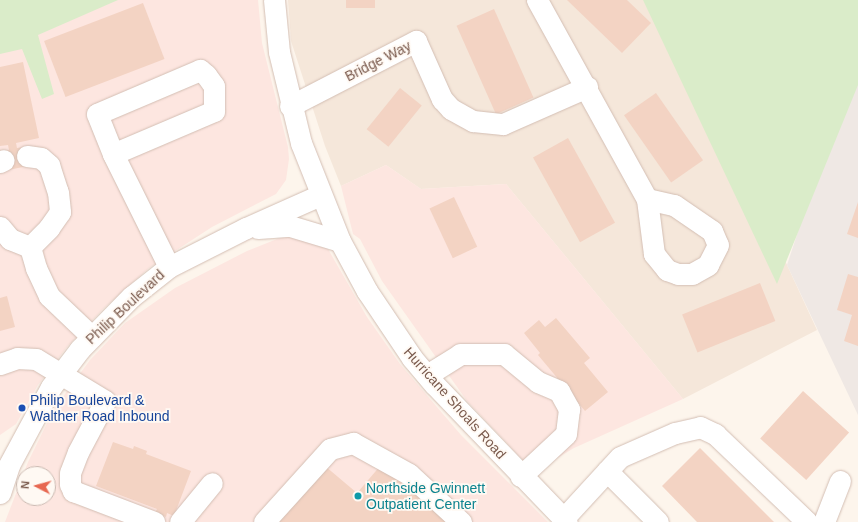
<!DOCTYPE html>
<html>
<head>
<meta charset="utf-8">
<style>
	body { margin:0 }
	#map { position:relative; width:858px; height:522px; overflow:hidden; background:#fdf5ec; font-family:Helvetica,sans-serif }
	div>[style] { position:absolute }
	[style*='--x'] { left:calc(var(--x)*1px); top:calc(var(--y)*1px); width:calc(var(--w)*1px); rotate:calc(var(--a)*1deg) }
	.residential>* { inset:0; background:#f5e7da }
	.commercial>* { inset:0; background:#fde6e0 }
	.industrial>* { inset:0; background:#efe8e4 }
	.green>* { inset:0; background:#daecc9 }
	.building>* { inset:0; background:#f3d3c3; transform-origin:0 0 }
	.roads { filter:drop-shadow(0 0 1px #d3beb3) drop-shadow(0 0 1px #d3beb3) }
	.minor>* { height:21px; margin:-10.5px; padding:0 10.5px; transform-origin:10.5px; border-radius:10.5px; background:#fff }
	.dots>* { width:11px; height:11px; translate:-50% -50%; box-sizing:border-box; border:2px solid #fff9f3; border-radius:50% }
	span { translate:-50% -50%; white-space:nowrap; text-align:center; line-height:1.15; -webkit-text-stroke:3.5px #fff9f3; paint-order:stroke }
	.street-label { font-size:14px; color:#7a5a4d }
	.transit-label { font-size:14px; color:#164399 }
	.left { translate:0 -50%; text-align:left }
	.culture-label { font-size:14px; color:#0d838f }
	.north { position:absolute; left:16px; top:466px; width:40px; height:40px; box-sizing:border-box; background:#fff9f3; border:1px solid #cab9b1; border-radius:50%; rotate:276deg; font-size:11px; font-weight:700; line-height:16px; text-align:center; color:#7a5a4d }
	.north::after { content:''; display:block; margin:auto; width:14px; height:18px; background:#e76851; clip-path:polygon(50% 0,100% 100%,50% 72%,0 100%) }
</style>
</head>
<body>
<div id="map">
	<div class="residential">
		<div style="clip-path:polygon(288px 0,665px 0,817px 330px,683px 399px,506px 184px,421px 189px,386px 165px,341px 186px,325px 146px,291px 41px)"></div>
	</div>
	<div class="commercial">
		<div style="clip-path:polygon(111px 0,258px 0,262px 43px,288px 147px,289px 159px,286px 180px,276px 194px,212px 227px,149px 268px,103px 309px,67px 347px,38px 385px,16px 424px,0 435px,0 45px)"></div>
		<div style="clip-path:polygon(386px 165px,421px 189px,506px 184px,683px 399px,574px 448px,534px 472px,467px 401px,382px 281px,360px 239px,353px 234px,341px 186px)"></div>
		<div style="clip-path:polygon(evenodd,282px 237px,304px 237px,328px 249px,367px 317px,400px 364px,461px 435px,548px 522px,5px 522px,28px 462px,54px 409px,90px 360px,125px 323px,175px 288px,247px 251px,282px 237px,24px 474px,48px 474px,48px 498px,24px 498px,24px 474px)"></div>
	</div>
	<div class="industrial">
		<div style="clip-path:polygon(858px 50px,858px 415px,787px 265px)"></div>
	</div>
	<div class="green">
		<div style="clip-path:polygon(0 0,118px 0,38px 35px,54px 94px,42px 99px,22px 49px,0 54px)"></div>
		<div style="clip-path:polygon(643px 0,858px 0,858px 85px,777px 284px)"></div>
	</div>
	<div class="building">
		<div style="left:346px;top:0;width:29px;height:8px"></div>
		<div style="clip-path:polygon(567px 0,627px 0,651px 23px,622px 53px)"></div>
		<div style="left:143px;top:3px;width:60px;height:106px;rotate:69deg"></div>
		<div style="left:494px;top:9px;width:97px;height:41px;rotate:66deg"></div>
		<div style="clip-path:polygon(23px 62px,39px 138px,16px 143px,17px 148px,24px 147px,28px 166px,8px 170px,4px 151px,9px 150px,8px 145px,0 146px,0 67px)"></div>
		<div style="left:400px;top:88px;width:28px;height:53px;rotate:39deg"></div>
		<div style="left:656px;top:93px;width:82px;height:39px;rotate:55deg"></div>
		<div style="left:568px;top:138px;width:97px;height:40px;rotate:61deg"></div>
		<div style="left:454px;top:197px;width:55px;height:27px;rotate:65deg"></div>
		<div style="clip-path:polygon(858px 202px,858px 238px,847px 234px)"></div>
		<div style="clip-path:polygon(848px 274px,858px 277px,858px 346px,844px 341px,852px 315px,837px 310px)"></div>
		<div style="left:760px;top:283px;width:41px;height:84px;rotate:68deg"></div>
		<div style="clip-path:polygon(7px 296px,15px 327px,0 331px,0 298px)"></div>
		<div style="clip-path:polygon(556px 318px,590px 358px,584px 363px,608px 392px,585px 411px,538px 355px,540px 353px,524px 333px,539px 320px,545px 327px)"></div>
		<div style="left:803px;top:391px;width:62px;height:64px;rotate:42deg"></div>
		<div style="clip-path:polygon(113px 442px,133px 449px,134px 446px,147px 451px,146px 454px,191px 471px,174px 516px,167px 513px,166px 517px,155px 513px,157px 509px,96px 486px)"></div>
		<div style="clip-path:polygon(700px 448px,774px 522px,697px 522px,662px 486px)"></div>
		<div style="clip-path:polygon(381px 465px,447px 522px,277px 522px,325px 466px,357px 493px)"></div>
	</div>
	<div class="roads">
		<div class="minor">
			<div style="--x:274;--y:0;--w:52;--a:84.5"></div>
			<div style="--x:279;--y:52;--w:94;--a:76.4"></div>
			<div style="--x:301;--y:143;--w:105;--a:68.3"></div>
			<div style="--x:340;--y:241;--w:57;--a:61.6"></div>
			<div style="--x:367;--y:291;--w:81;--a:56.1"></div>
			<div style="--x:412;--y:358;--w:35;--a:50"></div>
			<div style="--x:435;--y:385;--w:190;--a:46.1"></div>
			<div style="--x:537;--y:0;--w:227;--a:61.1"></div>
			<div style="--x:290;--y:106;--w:142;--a:-27.3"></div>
			<div style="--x:416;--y:41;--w:64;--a:65.9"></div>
			<div style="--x:442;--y:99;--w:13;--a:48"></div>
			<div style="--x:451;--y:109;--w:25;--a:29"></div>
			<div style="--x:473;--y:121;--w:30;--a:6"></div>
			<div style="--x:503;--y:124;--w:92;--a:-23.8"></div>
			<div style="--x:113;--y:154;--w:110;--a:-23.1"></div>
			<div style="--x:214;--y:111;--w:25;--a:-90"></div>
			<div style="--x:214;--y:86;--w:14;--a:-126"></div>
			<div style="--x:206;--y:75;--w:8;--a:-140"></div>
			<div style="--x:200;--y:70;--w:112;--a:156.9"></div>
			<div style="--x:97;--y:114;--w:43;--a:68.2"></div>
			<div style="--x:113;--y:154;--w:126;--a:63.6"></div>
			<div style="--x:27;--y:156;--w:14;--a:8"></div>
			<div style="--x:41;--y:158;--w:11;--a:41"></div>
			<div style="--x:49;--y:165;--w:28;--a:72"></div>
			<div style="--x:58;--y:192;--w:20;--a:84"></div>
			<div style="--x:60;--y:212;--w:19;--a:125"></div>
			<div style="--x:49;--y:228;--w:27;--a:135"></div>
			<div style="--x:30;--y:247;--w:22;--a:74"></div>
			<div style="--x:36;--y:268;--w:31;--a:65"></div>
			<div style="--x:49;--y:296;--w:59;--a:43.6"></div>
			<div style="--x:0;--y:162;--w:4;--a:-27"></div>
			<div style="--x:647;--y:199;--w:28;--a:13"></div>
			<div style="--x:674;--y:205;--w:46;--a:34.4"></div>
			<div style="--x:712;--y:231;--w:15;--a:67"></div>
			<div style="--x:718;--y:245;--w:22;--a:117"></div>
			<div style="--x:708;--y:265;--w:18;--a:151"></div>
			<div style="--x:692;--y:274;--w:14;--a:180"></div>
			<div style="--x:678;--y:274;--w:12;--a:-160"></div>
			<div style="--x:667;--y:270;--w:21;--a:-129"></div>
			<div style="--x:654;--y:254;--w:55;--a:-97.3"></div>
			<div style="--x:0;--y:227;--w:16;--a:50"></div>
			<div style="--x:10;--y:239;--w:22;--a:22"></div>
			<div style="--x:258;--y:228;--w:32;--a:-4"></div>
			<div style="--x:290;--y:226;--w:52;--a:16.7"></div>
			<div style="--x:0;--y:364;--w:18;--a:-19"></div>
			<div style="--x:17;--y:358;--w:19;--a:3"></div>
			<div style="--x:36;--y:359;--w:81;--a:31.3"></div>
			<div style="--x:105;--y:401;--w:58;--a:117.9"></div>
			<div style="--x:78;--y:452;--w:22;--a:111"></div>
			<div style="--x:70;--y:473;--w:11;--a:90"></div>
			<div style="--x:70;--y:484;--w:8;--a:67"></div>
			<div style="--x:73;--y:491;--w:87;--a:20.9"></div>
			<div style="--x:427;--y:375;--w:39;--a:-32"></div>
			<div style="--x:460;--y:354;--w:44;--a:0"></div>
			<div style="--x:504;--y:354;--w:44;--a:39.5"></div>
			<div style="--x:538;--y:382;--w:23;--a:23"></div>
			<div style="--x:559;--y:391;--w:21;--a:61"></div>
			<div style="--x:569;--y:409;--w:25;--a:97"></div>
			<div style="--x:566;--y:434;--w:62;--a:137"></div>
			<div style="--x:607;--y:471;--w:72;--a:45"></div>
			<div style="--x:0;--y:493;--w:29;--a:-72"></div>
			<div style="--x:9;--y:465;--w:89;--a:-61.7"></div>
			<div style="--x:51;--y:387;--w:48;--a:-52.7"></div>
			<div style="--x:80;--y:349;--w:73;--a:-45.6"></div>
			<div style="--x:131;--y:297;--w:48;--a:-38.3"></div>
			<div style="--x:169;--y:267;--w:86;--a:-26.9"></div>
			<div style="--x:246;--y:228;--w:81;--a:-24"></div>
			<div style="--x:563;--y:519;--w:84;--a:-47.4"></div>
			<div style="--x:620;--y:457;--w:60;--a:-23.6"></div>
			<div style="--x:675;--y:433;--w:26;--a:-13"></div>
			<div style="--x:700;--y:427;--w:17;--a:25"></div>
			<div style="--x:715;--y:434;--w:127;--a:43.7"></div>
			<div style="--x:180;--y:522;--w:50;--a:-50.6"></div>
			<div style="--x:264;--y:522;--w:98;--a:-47.9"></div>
			<div style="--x:330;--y:449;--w:24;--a:-15"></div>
			<div style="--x:353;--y:443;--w:64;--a:29"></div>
			<div style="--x:409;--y:474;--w:71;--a:42.7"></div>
			<div style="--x:824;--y:522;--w:44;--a:-68.7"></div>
		</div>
	</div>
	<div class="dots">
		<div style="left:22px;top:408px;background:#1a4fb4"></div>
		<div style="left:358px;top:496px;background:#0f9aa8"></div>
	</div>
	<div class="street-label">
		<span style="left:378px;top:61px;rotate:-27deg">Bridge Way</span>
		<span style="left:125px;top:307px;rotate:-43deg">Philip Boulevard</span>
		<span style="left:455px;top:403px;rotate:48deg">Hurricane Shoals Road</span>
	</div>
	<div class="transit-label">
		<span class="left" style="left:30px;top:408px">Philip Boulevard &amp;<br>Walther Road Inbound</span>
	</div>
	<div class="culture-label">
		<span class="left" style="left:366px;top:496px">Northside Gwinnett<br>Outpatient Center</span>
	</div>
	<div class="north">N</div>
</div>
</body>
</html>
